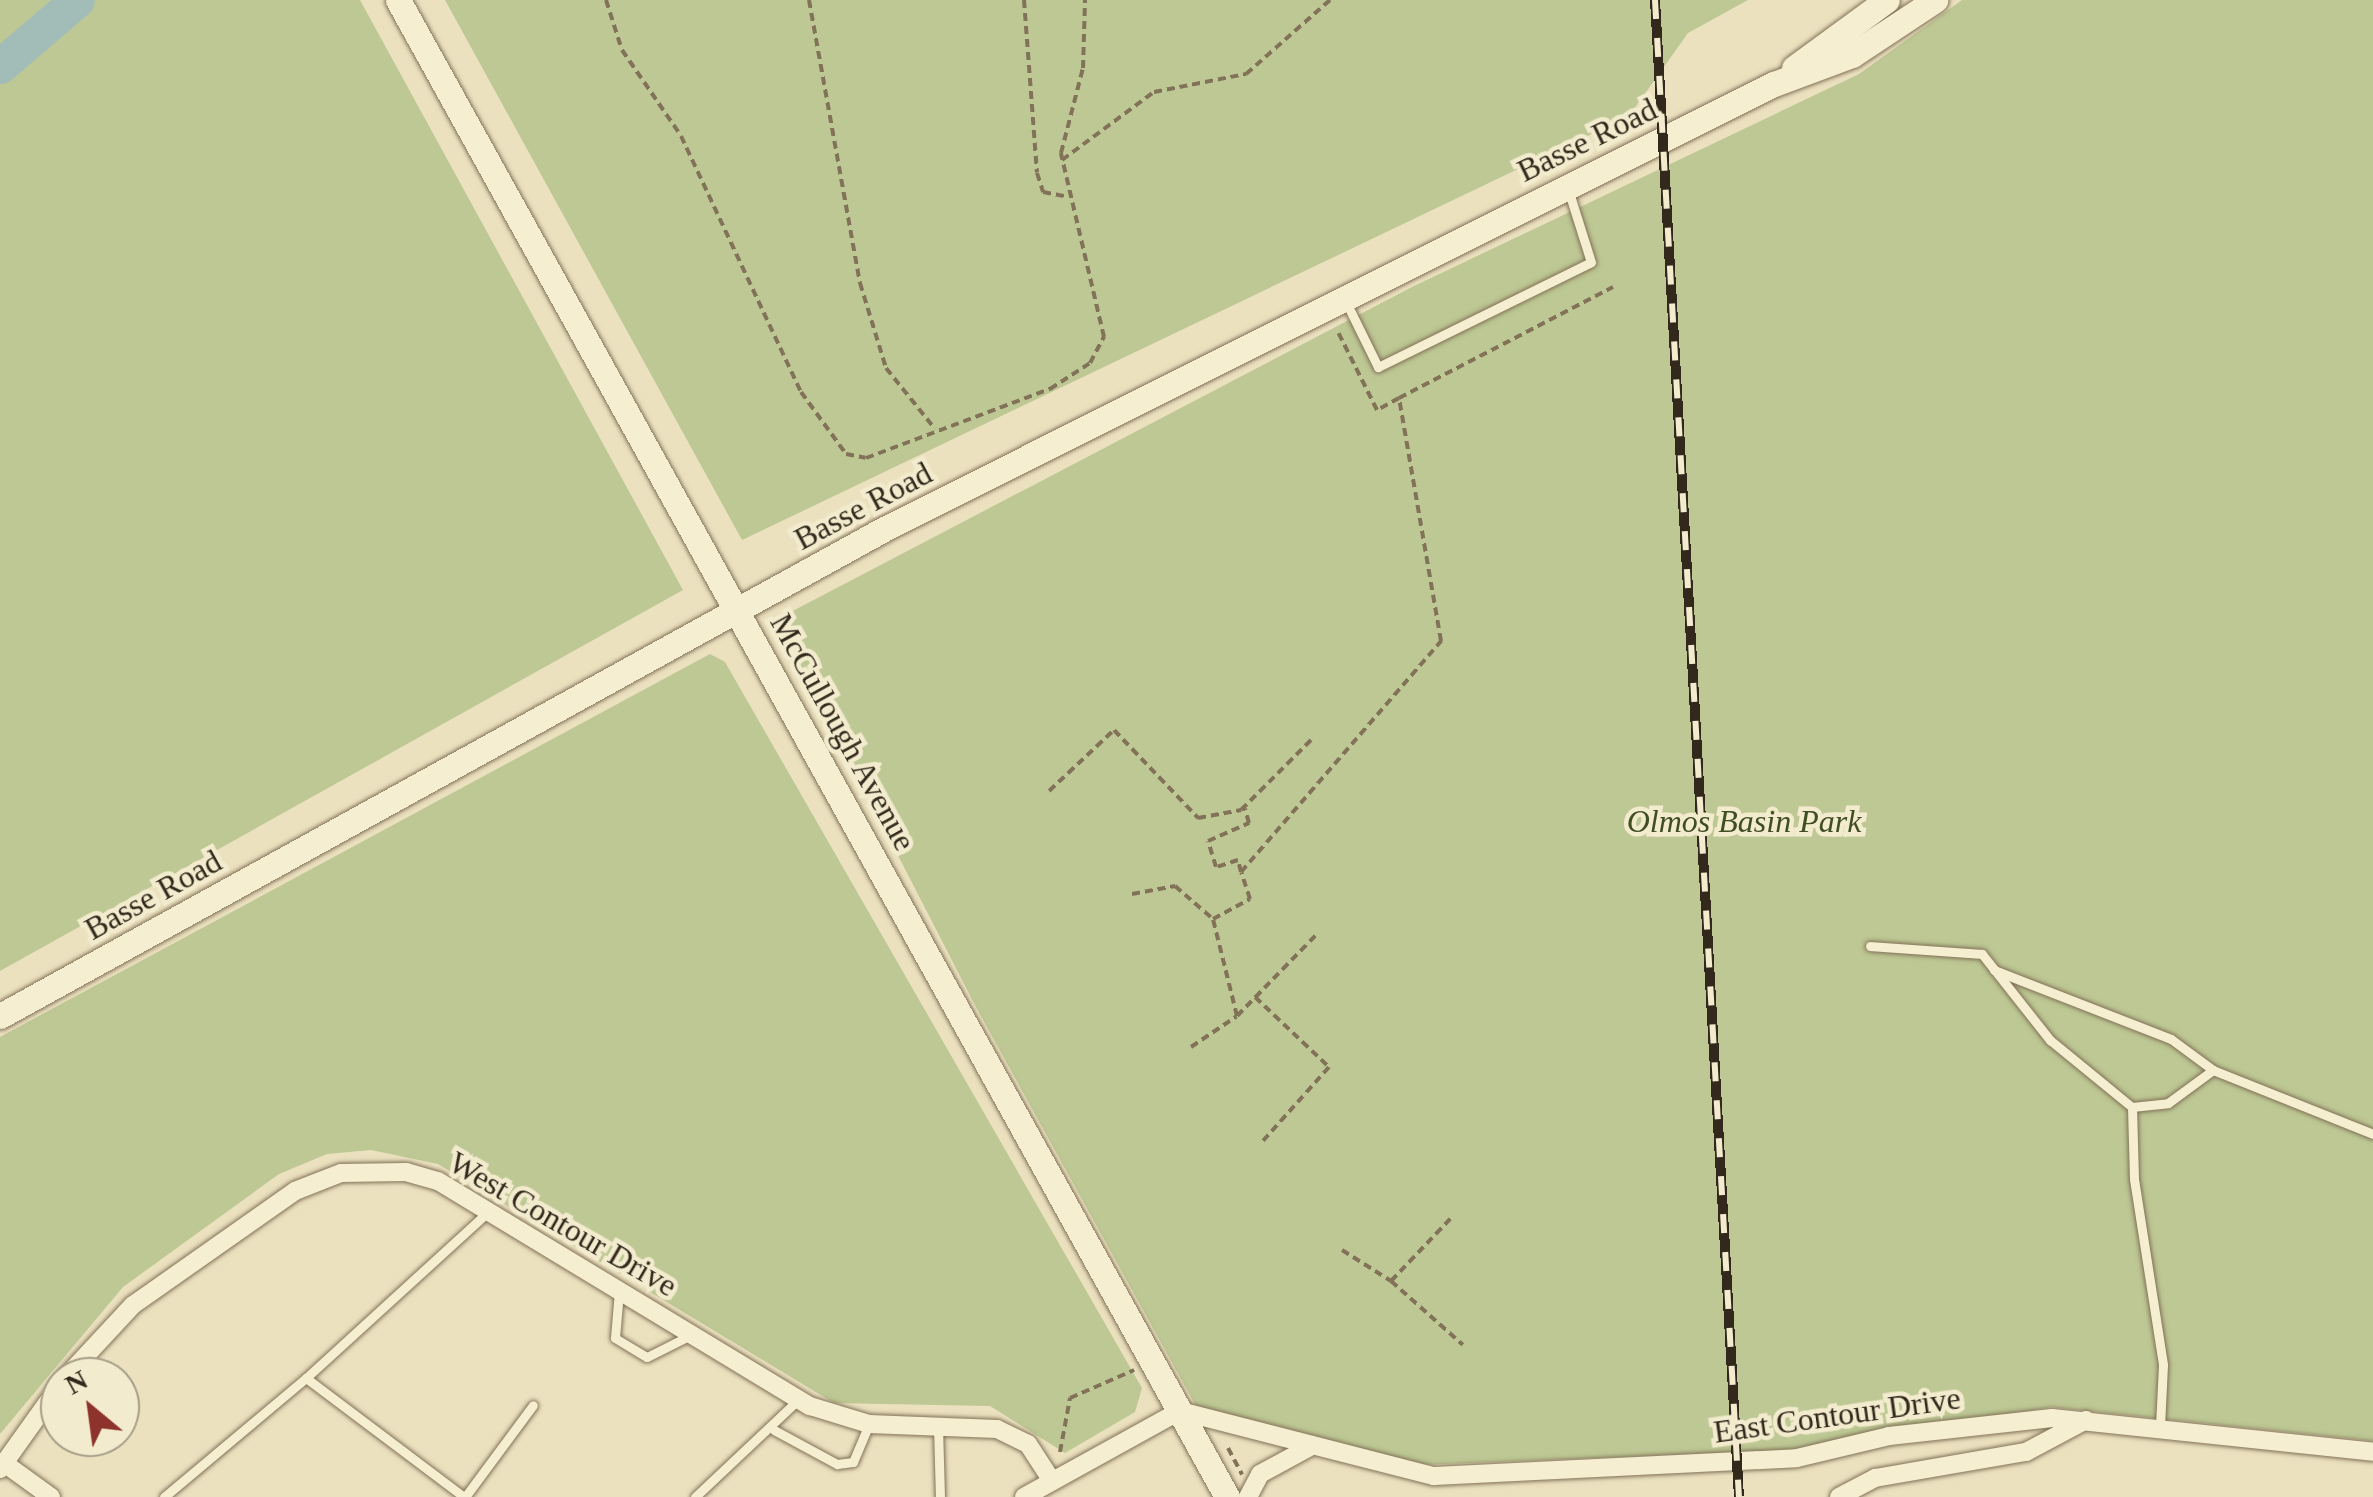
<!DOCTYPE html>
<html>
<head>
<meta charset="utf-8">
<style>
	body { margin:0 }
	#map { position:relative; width:2373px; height:1497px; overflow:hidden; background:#ebe1bf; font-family:"Times New Roman",serif }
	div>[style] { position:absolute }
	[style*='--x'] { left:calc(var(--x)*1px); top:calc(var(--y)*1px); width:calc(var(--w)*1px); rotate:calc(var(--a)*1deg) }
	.green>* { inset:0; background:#bdc894 }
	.river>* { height:35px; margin:-17.5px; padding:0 17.5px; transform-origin:17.5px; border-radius:17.5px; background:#a2bdb7 }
	.path>* { height:4px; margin-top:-2px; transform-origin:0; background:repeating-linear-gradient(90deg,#827258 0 8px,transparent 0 13px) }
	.roads { filter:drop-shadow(0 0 2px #827258) drop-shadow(0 0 2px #827258) }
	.service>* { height:9px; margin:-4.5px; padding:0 4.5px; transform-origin:4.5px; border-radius:4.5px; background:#f6eed1 }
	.minor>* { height:18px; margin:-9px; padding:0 9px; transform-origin:9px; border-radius:9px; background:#f6eed1 }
	.secondary>* { height:25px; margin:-12.5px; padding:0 12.5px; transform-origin:12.5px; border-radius:12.5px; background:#f6eed1 }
	.rail>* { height:10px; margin-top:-5px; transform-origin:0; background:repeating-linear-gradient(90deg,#f3ebce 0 19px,#32291c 0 38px); box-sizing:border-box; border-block:2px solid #32291c }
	span { translate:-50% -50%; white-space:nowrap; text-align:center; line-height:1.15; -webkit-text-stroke:9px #f3ebce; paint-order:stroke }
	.street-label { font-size:32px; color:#32291c }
	.park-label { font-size:32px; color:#404e24; font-style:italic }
	.north { position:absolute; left:40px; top:1357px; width:100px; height:100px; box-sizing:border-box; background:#f3ebce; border:2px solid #a69d87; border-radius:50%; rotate:331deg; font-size:28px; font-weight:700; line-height:40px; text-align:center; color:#32291c }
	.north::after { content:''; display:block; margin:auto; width:35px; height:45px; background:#8e332c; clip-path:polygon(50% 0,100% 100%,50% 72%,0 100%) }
</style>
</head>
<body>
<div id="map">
	<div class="green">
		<div style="clip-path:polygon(0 0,360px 0,683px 590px,0 971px)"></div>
		<div style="clip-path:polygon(445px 0,1748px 0,1688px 33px,1629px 116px,742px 540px)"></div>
		<div style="clip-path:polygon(1962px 0,2373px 0,2373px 1441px,2051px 1407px,1800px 1450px,1418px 1465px,1196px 1406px,977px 1009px,783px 632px,785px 615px,1412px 287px,1859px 74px)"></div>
		<div style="clip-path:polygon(710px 654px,725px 662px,1142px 1388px,1135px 1412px,1065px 1453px,990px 1406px,834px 1403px,438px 1164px,371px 1150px,327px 1154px,279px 1174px,123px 1287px,0 1434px,0 1037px)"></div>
	</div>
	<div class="river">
		<div style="--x:0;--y:66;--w:101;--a:-40.6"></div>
	</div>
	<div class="path">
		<div style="--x:606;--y:0;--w:52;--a:72.3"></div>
		<div style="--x:622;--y:50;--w:104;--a:55.5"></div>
		<div style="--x:681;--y:136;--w:283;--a:64.9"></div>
		<div style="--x:801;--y:392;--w:77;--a:54"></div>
		<div style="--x:846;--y:454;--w:20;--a:11"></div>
		<div style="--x:866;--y:458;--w:197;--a:-20.6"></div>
		<div style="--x:1050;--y:389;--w:48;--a:-33"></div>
		<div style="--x:1090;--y:363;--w:30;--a:-62"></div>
		<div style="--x:1104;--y:337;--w:189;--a:-103.2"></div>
		<div style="--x:1061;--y:153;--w:88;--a:-75.5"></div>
		<div style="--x:1083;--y:68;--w:68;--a:-88.3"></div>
		<div style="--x:809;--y:0;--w:288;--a:79.8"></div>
		<div style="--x:860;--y:283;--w:89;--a:73"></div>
		<div style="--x:886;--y:368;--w:78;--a:51.2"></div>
		<div style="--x:1024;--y:0;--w:173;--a:85.7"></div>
		<div style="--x:1037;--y:173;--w:20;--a:72"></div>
		<div style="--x:1043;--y:192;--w:25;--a:11"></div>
		<div style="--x:1062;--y:160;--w:114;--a:-36.5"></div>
		<div style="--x:1154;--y:92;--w:94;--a:-11.1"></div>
		<div style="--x:1246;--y:74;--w:112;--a:-41.4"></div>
		<div style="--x:1399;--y:398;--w:241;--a:-27.4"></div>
		<div style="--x:1049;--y:791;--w:89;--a:-43.2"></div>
		<div style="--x:1114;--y:730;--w:122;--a:46.3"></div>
		<div style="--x:1198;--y:818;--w:44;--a:-10.5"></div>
		<div style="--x:1241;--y:810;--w:99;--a:-45"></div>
		<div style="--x:1241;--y:872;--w:12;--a:-104"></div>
		<div style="--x:1238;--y:860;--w:23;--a:162"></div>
		<div style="--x:1216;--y:867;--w:27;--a:-107"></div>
		<div style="--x:1208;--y:841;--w:45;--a:-23.7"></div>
		<div style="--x:1249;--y:823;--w:15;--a:-106"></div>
		<div style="--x:1132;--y:894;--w:44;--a:-10.5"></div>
		<div style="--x:1175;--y:886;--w:50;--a:41"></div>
		<div style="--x:1213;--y:919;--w:42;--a:-28.4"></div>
		<div style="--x:1250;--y:899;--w:28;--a:-108"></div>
		<div style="--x:1241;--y:872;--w:306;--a:-49.1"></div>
		<div style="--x:1441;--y:641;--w:247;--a:-99.8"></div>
		<div style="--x:1399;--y:398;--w:25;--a:151"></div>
		<div style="--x:1377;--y:410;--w:87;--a:-116.6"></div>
		<div style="--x:1255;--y:997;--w:102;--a:43.4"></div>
		<div style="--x:1329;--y:1067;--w:102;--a:131.8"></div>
		<div style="--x:1237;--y:1016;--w:115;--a:-45.7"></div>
		<div style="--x:1191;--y:1047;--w:55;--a:-34"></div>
		<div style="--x:1237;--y:1016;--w:100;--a:-103.9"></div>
		<div style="--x:1342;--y:1250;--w:58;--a:32.3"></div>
		<div style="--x:1391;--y:1281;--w:90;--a:-46.4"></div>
		<div style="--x:1391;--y:1281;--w:96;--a:41.6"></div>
		<div style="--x:1228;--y:1448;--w:30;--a:62"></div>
		<div style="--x:1060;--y:1452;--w:55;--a:-79.5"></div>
		<div style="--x:1070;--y:1398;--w:70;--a:-23.6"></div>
	</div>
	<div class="roads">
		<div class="service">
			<div style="--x:1345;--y:300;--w:75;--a:63.8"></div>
			<div style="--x:1378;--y:367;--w:237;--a:-26.2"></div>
			<div style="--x:1591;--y:262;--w:77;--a:-107.5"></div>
			<div style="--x:1870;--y:946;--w:112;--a:4.1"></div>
			<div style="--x:1982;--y:954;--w:110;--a:51.7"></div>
			<div style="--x:2050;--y:1040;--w:106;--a:39.3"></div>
			<div style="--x:2132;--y:1107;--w:72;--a:88.4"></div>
			<div style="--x:2134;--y:1179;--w:188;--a:81.1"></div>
			<div style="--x:2163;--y:1365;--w:61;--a:92.8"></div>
			<div style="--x:1994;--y:970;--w:190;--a:21.3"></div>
			<div style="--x:2171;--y:1039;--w:52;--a:36.4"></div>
			<div style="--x:2132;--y:1107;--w:36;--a:-6"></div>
			<div style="--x:2168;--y:1103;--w:56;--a:-36.3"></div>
			<div style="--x:2213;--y:1070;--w:172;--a:21.8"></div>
			<div style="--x:619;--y:1291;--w:47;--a:94.9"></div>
			<div style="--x:615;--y:1338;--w:37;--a:31"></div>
			<div style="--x:647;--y:1357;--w:49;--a:-26.6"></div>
			<div style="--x:938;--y:1426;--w:71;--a:88.4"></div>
			<div style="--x:774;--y:1430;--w:72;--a:28.4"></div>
			<div style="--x:837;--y:1464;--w:16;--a:-7"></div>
			<div style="--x:853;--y:1462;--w:41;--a:-67.2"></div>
			<div style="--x:164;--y:1497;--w:185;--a:-40"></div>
			<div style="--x:464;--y:1497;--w:198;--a:-143"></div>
			<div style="--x:306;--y:1378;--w:246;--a:-42.4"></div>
			<div style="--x:465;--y:1497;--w:114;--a:-53.5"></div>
			<div style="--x:695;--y:1497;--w:141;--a:-43.3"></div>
		</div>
		<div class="minor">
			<div style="--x:66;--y:1377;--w:98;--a:-47.1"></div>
			<div style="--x:133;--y:1305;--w:198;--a:-35.1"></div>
			<div style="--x:295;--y:1191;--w:49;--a:-21.4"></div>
			<div style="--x:341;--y:1173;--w:65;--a:-0.9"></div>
			<div style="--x:406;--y:1172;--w:33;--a:16"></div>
			<div style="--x:438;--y:1181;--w:435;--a:31.2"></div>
			<div style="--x:810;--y:1406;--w:62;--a:17"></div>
			<div style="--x:869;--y:1424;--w:128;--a:2.2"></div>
			<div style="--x:997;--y:1429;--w:34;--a:26"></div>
			<div style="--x:1028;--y:1444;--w:44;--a:57"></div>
			<div style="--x:4;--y:1463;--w:58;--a:35.9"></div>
			<div style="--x:0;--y:1469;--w:103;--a:-54.5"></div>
			<div style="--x:1024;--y:1497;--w:178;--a:-28.9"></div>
			<div style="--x:1180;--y:1411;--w:262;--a:14.4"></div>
			<div style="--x:1434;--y:1476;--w:363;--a:-2.8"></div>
			<div style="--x:1797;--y:1458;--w:95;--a:-13.4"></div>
			<div style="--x:1889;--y:1436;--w:164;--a:-6.3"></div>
			<div style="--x:2052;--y:1418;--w:323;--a:6"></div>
			<div style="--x:1248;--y:1497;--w:26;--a:-62"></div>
			<div style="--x:1260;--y:1474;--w:57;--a:-28.4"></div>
			<div style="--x:1839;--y:1497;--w:41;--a:-27.8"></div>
			<div style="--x:1875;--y:1478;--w:153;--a:-9.8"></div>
			<div style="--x:2026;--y:1452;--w:68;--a:-28.1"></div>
		</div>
		<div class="secondary">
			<div style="--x:398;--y:0;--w:1711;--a:61.02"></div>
			<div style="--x:1794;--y:68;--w:115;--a:-36.2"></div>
			<div style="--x:0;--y:1016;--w:1009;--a:-28.85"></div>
			<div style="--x:884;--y:529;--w:995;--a:-26.57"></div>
			<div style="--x:1774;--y:84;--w:83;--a:-20.4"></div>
			<div style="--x:1852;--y:55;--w:100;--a:-33.5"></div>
		</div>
	</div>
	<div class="rail">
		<div style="--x:1655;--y:0;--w:1499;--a:86.79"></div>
	</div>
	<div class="street-label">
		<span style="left:1587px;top:140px;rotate:-26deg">Basse Road</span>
		<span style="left:863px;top:506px;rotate:-28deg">Basse Road</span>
		<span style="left:843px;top:732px;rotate:61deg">McCullough Avenue</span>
		<span style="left:153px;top:895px;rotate:-29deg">Basse Road</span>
		<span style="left:563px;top:1224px;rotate:30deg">West Contour Drive</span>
		<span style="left:1837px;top:1415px;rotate:-8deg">East Contour Drive</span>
	</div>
	<div class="park-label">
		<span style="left:1744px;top:821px">Olmos Basin Park</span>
	</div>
	<div class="north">N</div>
</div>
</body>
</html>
